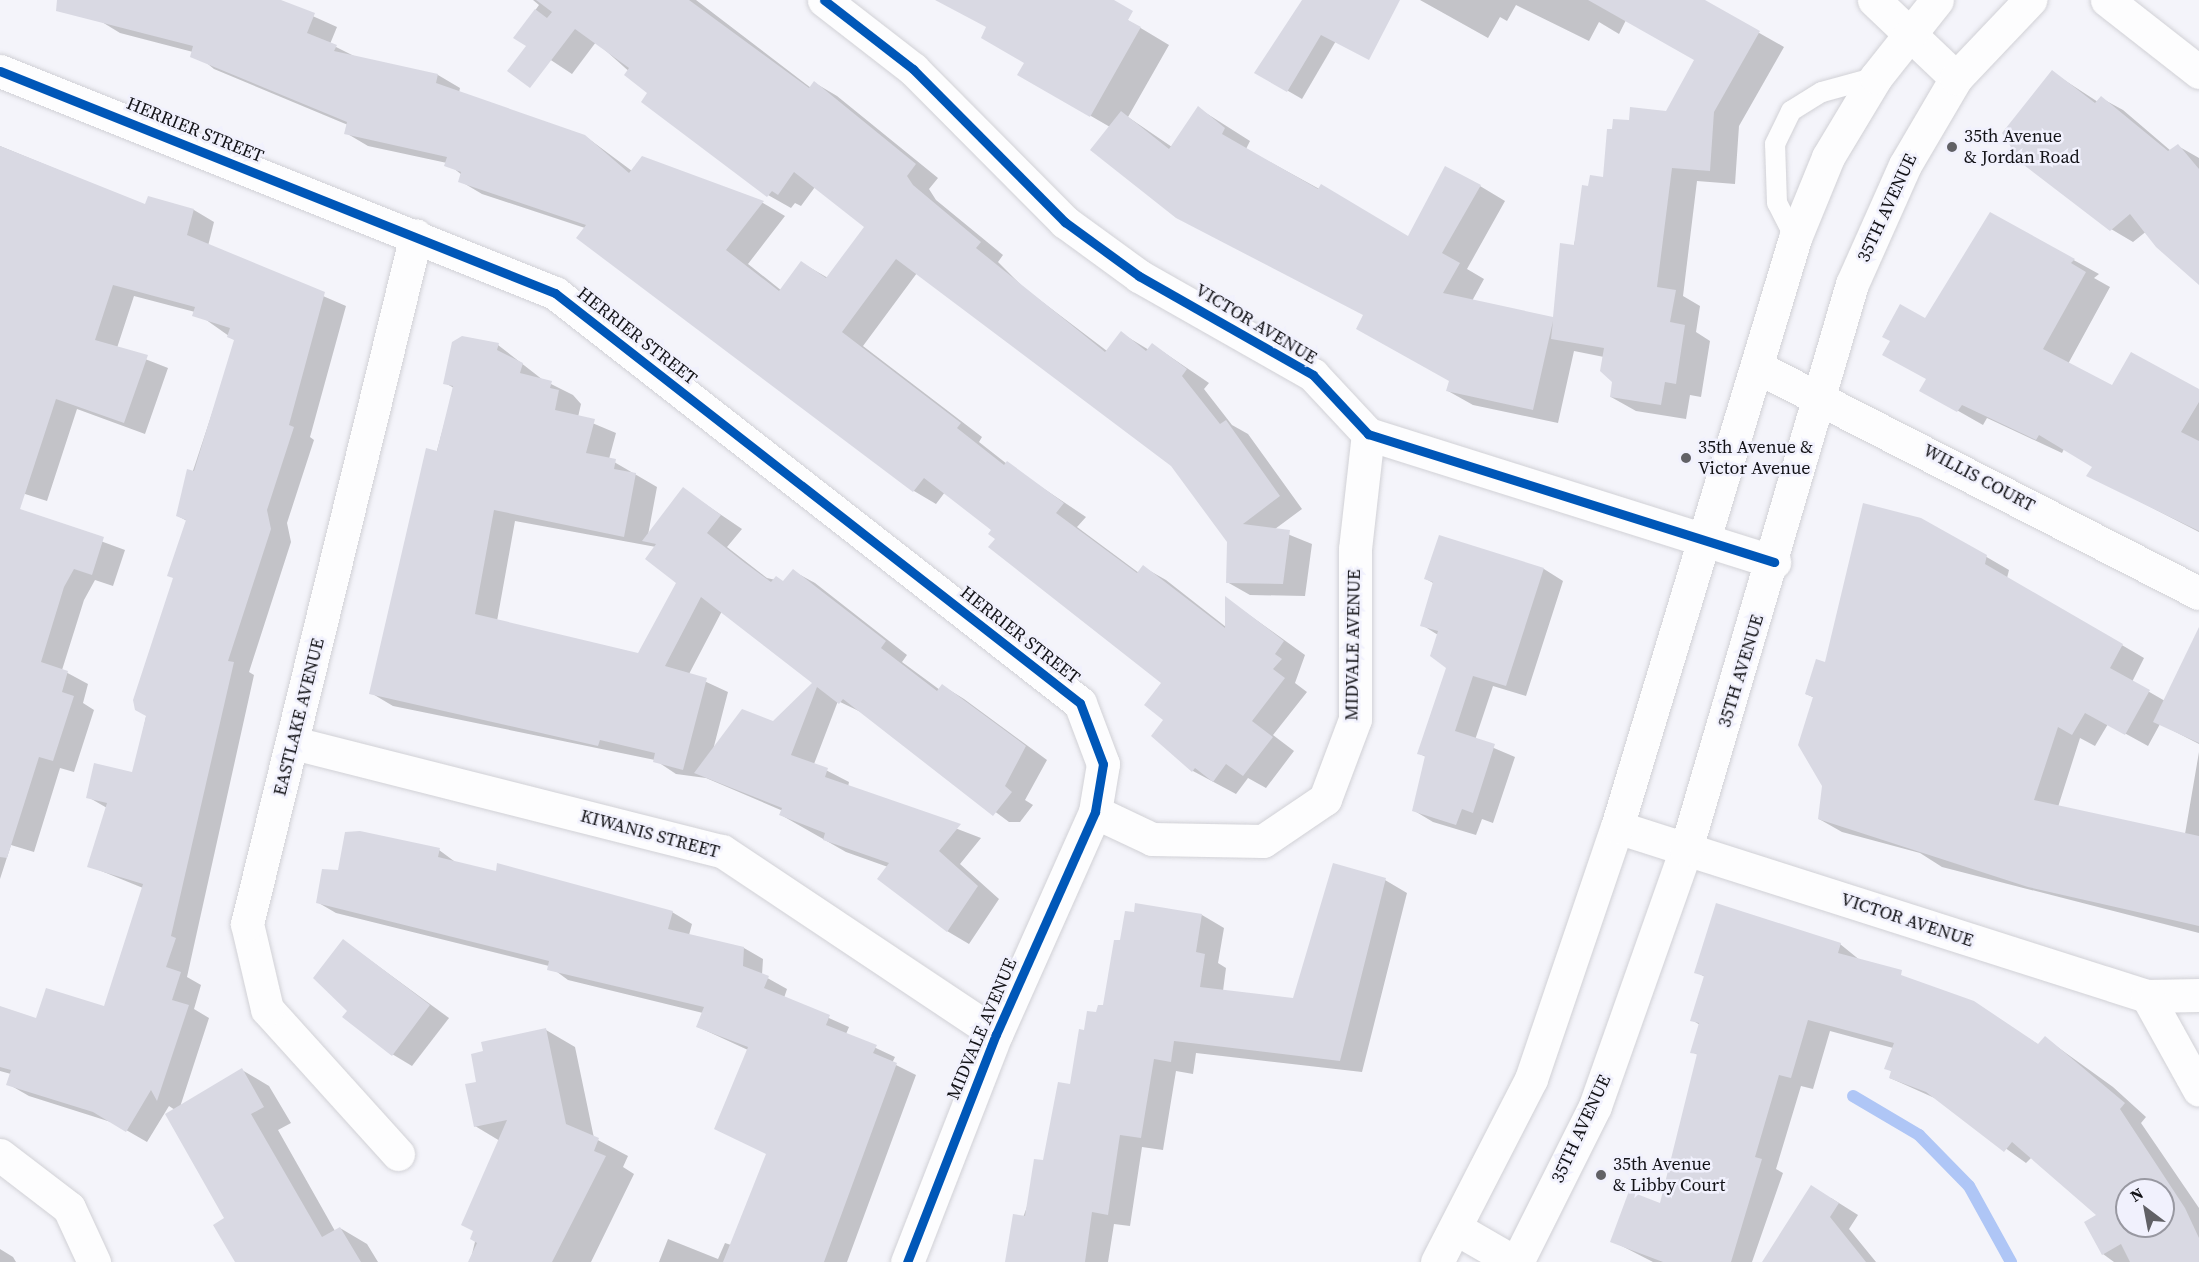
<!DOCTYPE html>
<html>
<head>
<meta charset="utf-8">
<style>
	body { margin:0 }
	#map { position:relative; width:2199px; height:1262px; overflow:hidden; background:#f4f4fa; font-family:"Source Serif 4",serif }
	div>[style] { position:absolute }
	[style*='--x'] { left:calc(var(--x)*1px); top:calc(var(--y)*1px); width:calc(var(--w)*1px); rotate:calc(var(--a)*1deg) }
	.shadow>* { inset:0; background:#0003 }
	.stream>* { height:12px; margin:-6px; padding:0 6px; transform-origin:6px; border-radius:6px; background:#afc6f6 }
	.building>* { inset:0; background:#d9d9e3 }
	.roads { filter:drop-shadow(0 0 2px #d1d1d6) drop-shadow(0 0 2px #d1d1d6) }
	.service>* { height:20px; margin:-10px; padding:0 10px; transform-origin:10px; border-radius:10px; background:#fdfdfe }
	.minor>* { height:33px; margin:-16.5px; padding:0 16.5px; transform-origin:16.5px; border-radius:16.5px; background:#fdfdfe }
	.secondary>* { height:33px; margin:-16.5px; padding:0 16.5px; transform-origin:16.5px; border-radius:16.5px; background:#fdfdfe }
	.cycleway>* { height:9px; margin:-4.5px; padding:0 4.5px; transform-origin:4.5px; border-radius:4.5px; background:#0057b8 }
	.dots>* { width:16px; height:16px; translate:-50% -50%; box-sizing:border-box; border:3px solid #f1f1fd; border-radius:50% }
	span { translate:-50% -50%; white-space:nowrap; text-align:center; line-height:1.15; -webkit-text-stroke:5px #f1f1fd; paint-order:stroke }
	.street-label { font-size:18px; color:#121216 }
	.poi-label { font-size:18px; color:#121216 }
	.left { translate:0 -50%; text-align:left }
	.north { position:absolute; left:2115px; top:1178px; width:60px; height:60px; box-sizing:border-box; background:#f1f1fd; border:2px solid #9898a1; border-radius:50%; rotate:328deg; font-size:16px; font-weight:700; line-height:24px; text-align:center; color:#121216 }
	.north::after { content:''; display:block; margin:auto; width:21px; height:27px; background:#616166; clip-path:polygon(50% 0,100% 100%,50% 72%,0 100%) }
</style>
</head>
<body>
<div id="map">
	<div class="shadow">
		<div style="clip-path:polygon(66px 0,277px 0,337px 27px,330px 44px,356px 57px,438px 75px,460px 88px,459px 93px,585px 136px,632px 171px,642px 158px,763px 203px,785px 216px,748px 264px,782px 291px,802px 263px,828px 278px,867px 226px,815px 187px,801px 206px,795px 203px,791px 208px,768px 195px,596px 42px,572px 74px,516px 37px,539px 5px,533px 0,696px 0,811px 88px,815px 83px,837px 96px,938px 178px,929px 189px,936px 200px,1003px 255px,998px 262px,1024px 288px,1107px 351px,1121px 333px,1149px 350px,1153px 345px,1209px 383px,1204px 389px,1232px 425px,1248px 434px,1302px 509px,1275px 529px,1312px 544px,1305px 596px,1250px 595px,1227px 582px,1229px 542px,1172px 465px,917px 273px,863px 346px,982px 437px,979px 442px,1007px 464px,1086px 517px,1077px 527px,1139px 573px,1143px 567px,1166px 580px,1226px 627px,1227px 599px,1305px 655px,1295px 683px,1307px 692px,1273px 735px,1294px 751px,1266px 788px,1248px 778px,1236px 794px,1193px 771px,1153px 735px,1165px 719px,1163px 683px,997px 539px,993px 530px,945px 492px,936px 504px,914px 491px,585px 228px,482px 194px,460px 181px,462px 175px,447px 163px,368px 146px,346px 133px,348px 125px,214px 69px,193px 52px,120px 33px)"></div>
		<div style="clip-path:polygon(960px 0,1094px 0,1169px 45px,1128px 117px,1172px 147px,1198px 108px,1250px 141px,1246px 149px,1409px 238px,1480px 186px,1505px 201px,1467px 269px,1484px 279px,1472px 301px,1554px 319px,1589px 188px,1604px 179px,1614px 131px,1667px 112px,1696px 59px,1626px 20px,1619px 34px,1599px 22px,1589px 41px,1516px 5px,1507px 21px,1500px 17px,1488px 38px,1420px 0,1701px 0,1784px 47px,1739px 126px,1735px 184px,1697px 181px,1683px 296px,1700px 306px,1696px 332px,1710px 341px,1701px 397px,1690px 395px,1686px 419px,1636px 411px,1611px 397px,1614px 381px,1604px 357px,1574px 351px,1558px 423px,1473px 405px,1448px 391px,1450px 381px,1365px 315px,1177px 217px,1110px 127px,1020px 75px,1026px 63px)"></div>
		<div style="clip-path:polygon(1303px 0,1337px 0,1354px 10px,1302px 99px,1257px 73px)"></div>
		<div style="clip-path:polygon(2052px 72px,2098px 102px,2101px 98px,2123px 110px,2171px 151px,2178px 146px,2199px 158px,2199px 281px,2148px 230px,2133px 242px,2111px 229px)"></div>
		<div style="clip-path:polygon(0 146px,146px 206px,194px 210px,214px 222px,208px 246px,346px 306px,310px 437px,314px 440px,287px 523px,291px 542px,249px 672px,254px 675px,187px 977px,201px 985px,194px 1009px,209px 1018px,180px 1107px,242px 1070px,269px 1086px,291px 1123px,278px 1130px,335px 1231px,340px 1228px,367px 1244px,378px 1262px,237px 1262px,226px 1219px,175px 1110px,169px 1106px,147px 1142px,114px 1123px,29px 1096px,8px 1084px,11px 1074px,0 1071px,0 1007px,37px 1020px,105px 1008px,143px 888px,89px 866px,107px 808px,88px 797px,134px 774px,187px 521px,178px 516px,236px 341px,195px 312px,134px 296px,117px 348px,168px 368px,145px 434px,77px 409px,47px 501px,0 486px)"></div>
		<div style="clip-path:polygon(1990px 214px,2099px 274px,2094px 278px,2110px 287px,2068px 364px,2112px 387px,2199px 391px,2199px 532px,2088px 475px,2094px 466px,2064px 449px,2062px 453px,1987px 418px,1983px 425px,1946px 404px,1927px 379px,1925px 320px)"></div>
		<div style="clip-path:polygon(evenodd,498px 345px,543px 380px,573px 395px,581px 404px,578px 417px,616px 433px,609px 459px,657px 487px,648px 535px,683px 489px,742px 529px,727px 547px,767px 578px,784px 582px,793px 571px,815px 583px,907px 655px,902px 662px,940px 690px,943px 686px,964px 699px,1047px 760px,1025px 800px,1033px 805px,1020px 822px,1009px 822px,863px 713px,838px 701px,814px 764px,849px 782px,848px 787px,981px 838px,960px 864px,999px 899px,969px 944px,947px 931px,888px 867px,846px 852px,781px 815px,783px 811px,706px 778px,676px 774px,655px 760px,393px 706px,371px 693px,454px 388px,445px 383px,498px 345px,515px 521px,656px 547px,678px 582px,639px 654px,497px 621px,515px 521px,498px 345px,722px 611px,815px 683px,773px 723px,713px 750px,728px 692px,689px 674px,722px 611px)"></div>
		<div style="clip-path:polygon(0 504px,125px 550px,113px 586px,95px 580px,84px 600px,62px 670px,88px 684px,83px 703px,94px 710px,74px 772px,60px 768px,34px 852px,11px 845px,0 879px)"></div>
		<div style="clip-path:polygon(1921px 519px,2009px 570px,2007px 578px,2144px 658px,2132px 682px,2165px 701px,2199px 673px,2199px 744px,2160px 724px,2148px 746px,2108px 724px,2095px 746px,2080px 738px,2058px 807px,2185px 834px,2199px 752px,2199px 933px,1942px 867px,1920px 853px,1842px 832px,1819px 819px,1824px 786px,1815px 698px,1806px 694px)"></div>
		<div style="clip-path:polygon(1544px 569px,1563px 581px,1526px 696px,1493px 686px,1475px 740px,1515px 757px,1493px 823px,1482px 819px,1476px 835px,1433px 822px,1413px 810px,1426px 757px,1418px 753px,1448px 668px,1438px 635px,1422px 625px,1435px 584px,1426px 579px)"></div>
		<div style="clip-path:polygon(439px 850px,458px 864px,497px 872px,499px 865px,672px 912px,692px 924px,689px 935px,744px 948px,763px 959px,762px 975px,787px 989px,784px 998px,849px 1027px,846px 1034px,895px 1057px,892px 1063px,916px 1075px,847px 1262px,659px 1262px,668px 1239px,718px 1259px,725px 1243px,731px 1245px,768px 1152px,716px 1128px,748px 1050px,698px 1027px,703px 1013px,568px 980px,549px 966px,336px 913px,317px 902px,339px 872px)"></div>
		<div style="clip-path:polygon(1385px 880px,1407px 893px,1362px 1072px,1196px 1053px,1193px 1074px,1176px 1071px,1163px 1150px,1142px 1147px,1130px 1226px,1114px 1224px,1108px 1262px,1007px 1262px,1071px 1085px,1085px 1032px,1104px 1007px,1121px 942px,1202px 915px,1224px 928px,1218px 963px,1226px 968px,1223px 991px,1294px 1000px)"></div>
		<div style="clip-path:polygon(344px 941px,449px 1018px,412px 1066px,392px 1054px,349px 1010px)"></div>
		<div style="clip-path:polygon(evenodd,1840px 944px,1861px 961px,1973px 1003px,2039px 1045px,2045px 1038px,2113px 1087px,2146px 1117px,2141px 1123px,2199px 1208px,2199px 1262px,2114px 1262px,2103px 1254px,2098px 1216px,2032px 1157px,2026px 1163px,1939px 1100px,1890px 1078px,1893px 1072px,1886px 1068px,1893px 1048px,1830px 1031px,1813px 1089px,1801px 1086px,1776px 1169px,1783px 1173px,1752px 1262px,1653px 1262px,1612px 1241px,1661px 1205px,1698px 1055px,1692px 1052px,1700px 1025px,1692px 1020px,1705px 977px,1696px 972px,1840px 944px,2127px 1190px,2163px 1190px,2163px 1226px,2127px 1226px,2127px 1190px)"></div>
		<div style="clip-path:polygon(546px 1030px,575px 1047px,594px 1138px,628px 1156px,623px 1167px,634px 1174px,591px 1262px,470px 1262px,500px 1141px,475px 1126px,478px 1083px)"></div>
		<div style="clip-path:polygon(1831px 1198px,1858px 1215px,1849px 1229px,1876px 1262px,1763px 1262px)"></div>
		<div style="clip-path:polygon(0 1249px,13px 1257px,16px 1262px,0 1262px)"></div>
	</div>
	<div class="stream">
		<div style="--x:1853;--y:1096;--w:77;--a:30.6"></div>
		<div style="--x:1919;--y:1135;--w:71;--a:45.6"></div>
		<div style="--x:1969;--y:1186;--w:87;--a:61.1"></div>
	</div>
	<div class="building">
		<div style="clip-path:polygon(57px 0,281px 0,315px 13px,307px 33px,337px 45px,334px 51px,438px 74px,436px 83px,585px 135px,629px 173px,642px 156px,764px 201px,726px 250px,779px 291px,801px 261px,826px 278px,864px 227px,794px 172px,778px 195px,772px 191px,767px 197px,641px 102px,647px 93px,624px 75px,629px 68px,575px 29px,530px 88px,507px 71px,526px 46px,513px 38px,535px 9px,547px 18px,552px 12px,536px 0,689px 0,809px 88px,814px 81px,916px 164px,907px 176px,913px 185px,981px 242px,976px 248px,1105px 352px,1121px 331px,1146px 351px,1152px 343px,1187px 369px,1182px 376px,1220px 424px,1226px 420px,1280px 496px,1243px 524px,1290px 530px,1283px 584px,1226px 583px,1227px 542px,1171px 466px,896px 259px,842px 332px,961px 423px,957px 428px,1004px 465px,1007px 461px,1064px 503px,1056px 513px,1137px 573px,1143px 565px,1225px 628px,1225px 596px,1284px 641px,1275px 654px,1282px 659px,1273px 669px,1285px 678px,1252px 721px,1273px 737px,1243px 776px,1226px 764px,1213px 782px,1195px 768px,1192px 772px,1151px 736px,1163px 720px,1144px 705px,1161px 683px,988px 547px,995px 539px,988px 534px,991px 530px,924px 478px,913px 492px,576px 238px,586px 225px,458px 182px,461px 172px,444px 166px,447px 157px,344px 134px,347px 122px,190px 57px,193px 46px,56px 11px)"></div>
		<div style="clip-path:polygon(935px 0,1114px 0,1133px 11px,1128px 20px,1141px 27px,1090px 117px,1017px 75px,1024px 63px,981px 38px,986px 27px)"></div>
		<div style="clip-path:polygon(1302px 0,1400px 0,1369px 60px,1321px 35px,1287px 92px,1254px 73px)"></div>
		<div style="clip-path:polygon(1588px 0,1705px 0,1760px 31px,1714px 112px,1710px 171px,1672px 168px,1657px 287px,1676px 290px,1670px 322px,1685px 325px,1676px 384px,1665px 382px,1661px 405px,1610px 397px,1612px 382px,1600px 371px,1604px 348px,1551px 339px,1553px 321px,1533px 410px,1446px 391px,1449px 381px,1356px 329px,1363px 315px,1176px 218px,1090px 150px,1121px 111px,1169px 149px,1198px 106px,1225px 128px,1222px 134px,1318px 189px,1321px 184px,1408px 236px,1445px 166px,1481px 185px,1442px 253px,1460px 263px,1443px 293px,1553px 317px,1560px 243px,1574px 245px,1582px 185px,1588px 186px,1590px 175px,1603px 177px,1607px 129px,1612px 129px,1613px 119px,1629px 120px,1630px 107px,1666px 111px,1694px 60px)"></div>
		<div style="clip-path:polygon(2052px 70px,2095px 103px,2101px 96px,2168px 151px,2178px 144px,2199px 169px,2199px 285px,2156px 247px,2130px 214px,2110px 231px,2007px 152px,2011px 147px,2002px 133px)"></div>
		<div style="clip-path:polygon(0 146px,145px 204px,148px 196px,194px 209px,187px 235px,325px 292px,289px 425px,294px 427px,267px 510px,271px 529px,228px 661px,234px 662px,171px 936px,176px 938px,166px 967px,181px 972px,172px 1000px,189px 1005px,157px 1101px,151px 1090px,126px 1132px,93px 1112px,6px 1085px,11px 1070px,0 1067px,0 1006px,36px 1018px,46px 988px,104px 1006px,143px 884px,87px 867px,107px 803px,86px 798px,94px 763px,132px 772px,146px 716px,135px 710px,133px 700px,173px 578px,167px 576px,186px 520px,176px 516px,187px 469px,194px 471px,234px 340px,227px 337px,230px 328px,192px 316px,195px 307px,113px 285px,95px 340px,148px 355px,124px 423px,56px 399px,20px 509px,104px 537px,92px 575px,74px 569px,64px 587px,41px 662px,68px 671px,62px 692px,74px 696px,53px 761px,39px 757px,7px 858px,0 857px)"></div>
		<div style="clip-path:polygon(1990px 212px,2075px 259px,2071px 263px,2086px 272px,2043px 349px,2112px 385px,2131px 352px,2199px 389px,2199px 402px,2181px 432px,2199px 441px,2199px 531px,2086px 476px,2092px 467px,2039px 435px,2036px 440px,1962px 405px,1957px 412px,1919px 391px,1926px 379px,1882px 355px,1890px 341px,1882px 337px,1900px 304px,1925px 318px)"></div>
		<div style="clip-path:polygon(462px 336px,499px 343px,497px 350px,523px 363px,520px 373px,552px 381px,550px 388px,559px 390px,555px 410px,595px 419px,586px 453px,616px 459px,614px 469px,636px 473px,624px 537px,494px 510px,475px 614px,638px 653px,676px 583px,645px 559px,656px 544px,642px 541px,683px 487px,721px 515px,707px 533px,745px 563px,771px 582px,776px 576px,783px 581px,793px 569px,886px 641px,881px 648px,937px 691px,942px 684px,1026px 746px,1005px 786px,1012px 792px,993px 816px,843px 699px,839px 704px,817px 687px,791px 755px,828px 768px,825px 777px,961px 824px,939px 851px,978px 886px,947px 932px,877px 879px,889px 863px,823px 840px,825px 833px,779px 815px,782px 808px,694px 773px,742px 709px,773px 721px,812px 683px,701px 597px,665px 666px,707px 678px,683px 770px,653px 762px,655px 753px,600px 740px,598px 746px,369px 694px,426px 448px,437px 451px,453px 386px,443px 384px,452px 342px)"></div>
		<div style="clip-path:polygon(1863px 503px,1921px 518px,1987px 555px,1985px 564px,2123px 644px,2110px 668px,2150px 690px,2125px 735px,2085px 713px,2072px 735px,2058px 727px,2034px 800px,2199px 836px,2199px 926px,2028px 887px,1818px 819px,1822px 786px,1798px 745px,1813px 697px,1805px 694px,1816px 659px,1825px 662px)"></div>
		<div style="clip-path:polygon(1439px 535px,1544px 568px,1506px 686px,1473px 676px,1455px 731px,1495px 744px,1473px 813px,1462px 809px,1456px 825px,1412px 811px,1425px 756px,1417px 754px,1446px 668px,1430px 656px,1438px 631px,1420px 626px,1433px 582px,1424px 579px)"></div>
		<div style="clip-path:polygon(2199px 627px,2199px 743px,2153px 722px)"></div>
		<div style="clip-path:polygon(360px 831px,440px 848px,438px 857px,496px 871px,497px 863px,673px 911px,668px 929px,744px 947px,743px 966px,769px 976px,764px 988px,830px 1015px,826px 1025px,877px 1045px,873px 1053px,897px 1063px,824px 1262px,723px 1262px,766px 1154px,714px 1129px,748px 1047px,696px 1027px,704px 1007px,547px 970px,549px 961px,316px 903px,322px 869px,338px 870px,345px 832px)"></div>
		<div style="clip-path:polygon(1333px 863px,1386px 878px,1340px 1061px,1174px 1041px,1171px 1062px,1154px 1059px,1141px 1138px,1120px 1135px,1108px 1215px,1092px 1212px,1085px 1262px,1005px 1262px,1013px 1214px,1025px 1216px,1034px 1159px,1043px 1160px,1058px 1082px,1070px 1084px,1079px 1029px,1084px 1030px,1087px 1011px,1096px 1012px,1098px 1005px,1103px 1005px,1114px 940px,1120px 940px,1125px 911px,1134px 912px,1135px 903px,1202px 914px,1196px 952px,1205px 954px,1200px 987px,1293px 998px)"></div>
		<div style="clip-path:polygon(evenodd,1716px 903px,1841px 943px,1838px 953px,1902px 970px,1901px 975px,1974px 1001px,2038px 1044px,2045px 1036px,2125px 1103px,2120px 1109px,2185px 1208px,2199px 1238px,2199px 1262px,2130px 1262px,2121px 1244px,2102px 1255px,2084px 1222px,2096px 1215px,2012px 1142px,2004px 1152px,1926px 1092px,1889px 1078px,1891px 1071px,1884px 1069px,1894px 1043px,1808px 1020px,1791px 1078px,1779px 1075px,1755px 1157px,1762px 1159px,1731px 1262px,1663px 1262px,1610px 1242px,1629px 1191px,1660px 1203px,1697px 1054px,1690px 1053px,1699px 1023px,1690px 1021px,1704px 976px,1694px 973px,1716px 903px,2127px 1190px,2163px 1190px,2163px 1226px,2127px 1226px,2127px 1190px)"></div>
		<div style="clip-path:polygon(343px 939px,430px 1005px,392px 1056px,342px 1017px,347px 1011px,313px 978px)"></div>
		<div style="clip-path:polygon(546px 1028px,566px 1124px,599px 1138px,594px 1151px,606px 1156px,552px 1262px,468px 1262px,477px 1243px,470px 1239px,473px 1231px,461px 1225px,507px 1120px,474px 1127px,465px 1084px,476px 1082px,471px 1054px,483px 1051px,481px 1042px)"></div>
		<div style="clip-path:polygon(242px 1068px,264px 1107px,251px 1114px,322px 1237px,340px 1227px,361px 1262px,235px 1262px,213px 1225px,224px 1218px,165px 1114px)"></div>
		<div style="clip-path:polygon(1811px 1185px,1839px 1203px,1830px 1217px,1866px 1262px,1762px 1262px)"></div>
	</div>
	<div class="roads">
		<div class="service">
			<div style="--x:1795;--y:238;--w:39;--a:-117"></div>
			<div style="--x:1777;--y:203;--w:59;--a:-91.9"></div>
			<div style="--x:1775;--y:144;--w:37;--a:-64"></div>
			<div style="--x:1791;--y:111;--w:36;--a:-32"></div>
			<div style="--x:1822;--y:92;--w:56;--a:-15.5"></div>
		</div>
		<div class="minor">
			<div style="--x:824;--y:0;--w:113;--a:37.8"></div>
			<div style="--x:913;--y:69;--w:216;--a:45.2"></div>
			<div style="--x:1065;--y:222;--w:92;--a:36.1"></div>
			<div style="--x:1139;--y:276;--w:200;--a:29.6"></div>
			<div style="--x:1313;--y:375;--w:81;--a:47"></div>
			<div style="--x:1368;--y:434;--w:426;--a:17.5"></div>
			<div style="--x:1874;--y:0;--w:113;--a:43.6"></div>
			<div style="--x:2107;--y:0;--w:117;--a:38"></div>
			<div style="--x:0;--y:71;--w:598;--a:21.8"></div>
			<div style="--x:555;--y:293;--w:666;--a:37.99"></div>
			<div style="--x:1080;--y:703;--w:65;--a:69.3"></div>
			<div style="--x:1103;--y:764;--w:49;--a:99.5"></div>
			<div style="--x:1095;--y:812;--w:243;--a:114"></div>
			<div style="--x:996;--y:1034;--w:245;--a:111.3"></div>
			<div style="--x:1757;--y:367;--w:496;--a:27.1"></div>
			<div style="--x:294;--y:743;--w:441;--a:14.2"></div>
			<div style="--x:722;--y:851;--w:329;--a:33.7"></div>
			<div style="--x:1095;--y:812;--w:63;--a:25.3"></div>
			<div style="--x:1152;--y:839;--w:111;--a:1"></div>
			<div style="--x:1263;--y:841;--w:75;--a:-34.1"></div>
			<div style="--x:1325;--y:799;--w:85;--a:-69.4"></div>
			<div style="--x:1355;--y:719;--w:170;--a:-90"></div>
			<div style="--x:1355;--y:549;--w:116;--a:-83.6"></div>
			<div style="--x:1617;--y:827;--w:556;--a:17.69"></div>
			<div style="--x:2147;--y:996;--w:52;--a:-1.1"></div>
			<div style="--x:2147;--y:996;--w:107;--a:61"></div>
			<div style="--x:398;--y:1154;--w:195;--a:-132.1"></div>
			<div style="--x:267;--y:1009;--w:87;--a:-103.2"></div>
			<div style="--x:247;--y:924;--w:709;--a:-76.22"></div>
			<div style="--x:0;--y:1155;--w:87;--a:37.5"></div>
			<div style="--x:69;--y:1208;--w:60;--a:65.2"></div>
			<div style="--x:1457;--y:1229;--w:66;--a:30.1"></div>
		</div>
		<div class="secondary">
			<div style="--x:1437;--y:1262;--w:206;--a:-62.8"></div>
			<div style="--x:1531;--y:1079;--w:266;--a:-71.2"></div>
			<div style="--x:1617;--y:827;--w:615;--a:-73.18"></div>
			<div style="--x:1795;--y:238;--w:87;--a:-67.8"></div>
			<div style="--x:1828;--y:157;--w:93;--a:-59"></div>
			<div style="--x:1876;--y:77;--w:98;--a:-51.6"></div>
			<div style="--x:1517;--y:1262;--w:174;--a:-63.4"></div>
			<div style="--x:1595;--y:1106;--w:273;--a:-70.5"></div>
			<div style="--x:1686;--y:849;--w:589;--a:-73.63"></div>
			<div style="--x:1852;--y:284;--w:130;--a:-66"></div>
			<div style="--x:1905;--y:165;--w:101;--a:-59.6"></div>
			<div style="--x:1956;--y:78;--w:108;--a:-46.5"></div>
		</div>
	</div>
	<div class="cycleway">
		<div style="--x:824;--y:0;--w:113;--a:37.8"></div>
		<div style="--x:913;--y:69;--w:216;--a:45.2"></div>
		<div style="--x:1065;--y:222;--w:92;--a:36.1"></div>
		<div style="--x:1139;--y:276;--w:200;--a:29.6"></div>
		<div style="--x:1313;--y:375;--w:81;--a:47"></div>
		<div style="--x:1368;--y:434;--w:426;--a:17.5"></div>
		<div style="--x:0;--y:71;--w:598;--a:21.8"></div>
		<div style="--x:555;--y:293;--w:666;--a:37.99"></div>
		<div style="--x:1080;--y:703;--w:65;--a:69.3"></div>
		<div style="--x:1103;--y:764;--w:49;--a:99.5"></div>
		<div style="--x:1095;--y:812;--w:243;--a:114"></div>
		<div style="--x:996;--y:1034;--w:245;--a:111.3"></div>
	</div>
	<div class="dots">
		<div style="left:1952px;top:147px;background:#616166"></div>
		<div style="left:1686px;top:458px;background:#616166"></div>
		<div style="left:1601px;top:1175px;background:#616166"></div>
	</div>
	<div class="street-label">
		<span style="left:195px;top:130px;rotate:22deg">HERRIER STREET</span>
		<span style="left:1887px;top:208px;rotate:-65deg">35TH AVENUE</span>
		<span style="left:1256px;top:324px;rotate:31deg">VICTOR AVENUE</span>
		<span style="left:637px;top:336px;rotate:38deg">HERRIER STREET</span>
		<span style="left:1979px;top:478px;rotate:28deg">WILLIS COURT</span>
		<span style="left:1020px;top:635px;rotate:38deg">HERRIER STREET</span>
		<span style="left:1353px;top:645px;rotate:-89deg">MIDVALE AVENUE</span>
		<span style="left:1741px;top:671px;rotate:-73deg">35TH AVENUE</span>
		<span style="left:299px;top:717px;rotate:-76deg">EASTLAKE AVENUE</span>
		<span style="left:650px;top:834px;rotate:15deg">KIWANIS STREET</span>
		<span style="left:1907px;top:920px;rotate:18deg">VICTOR AVENUE</span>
		<span style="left:982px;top:1029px;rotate:-67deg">MIDVALE AVENUE</span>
		<span style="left:1581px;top:1129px;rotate:-65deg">35TH AVENUE</span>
	</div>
	<div class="poi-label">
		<span class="left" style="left:1964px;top:147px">35th Avenue<br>&amp; Jordan Road</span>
		<span class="left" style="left:1698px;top:458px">35th Avenue &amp;<br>Victor Avenue</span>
		<span class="left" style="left:1613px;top:1175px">35th Avenue<br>&amp; Libby Court</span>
	</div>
	<div class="north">N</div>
</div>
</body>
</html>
